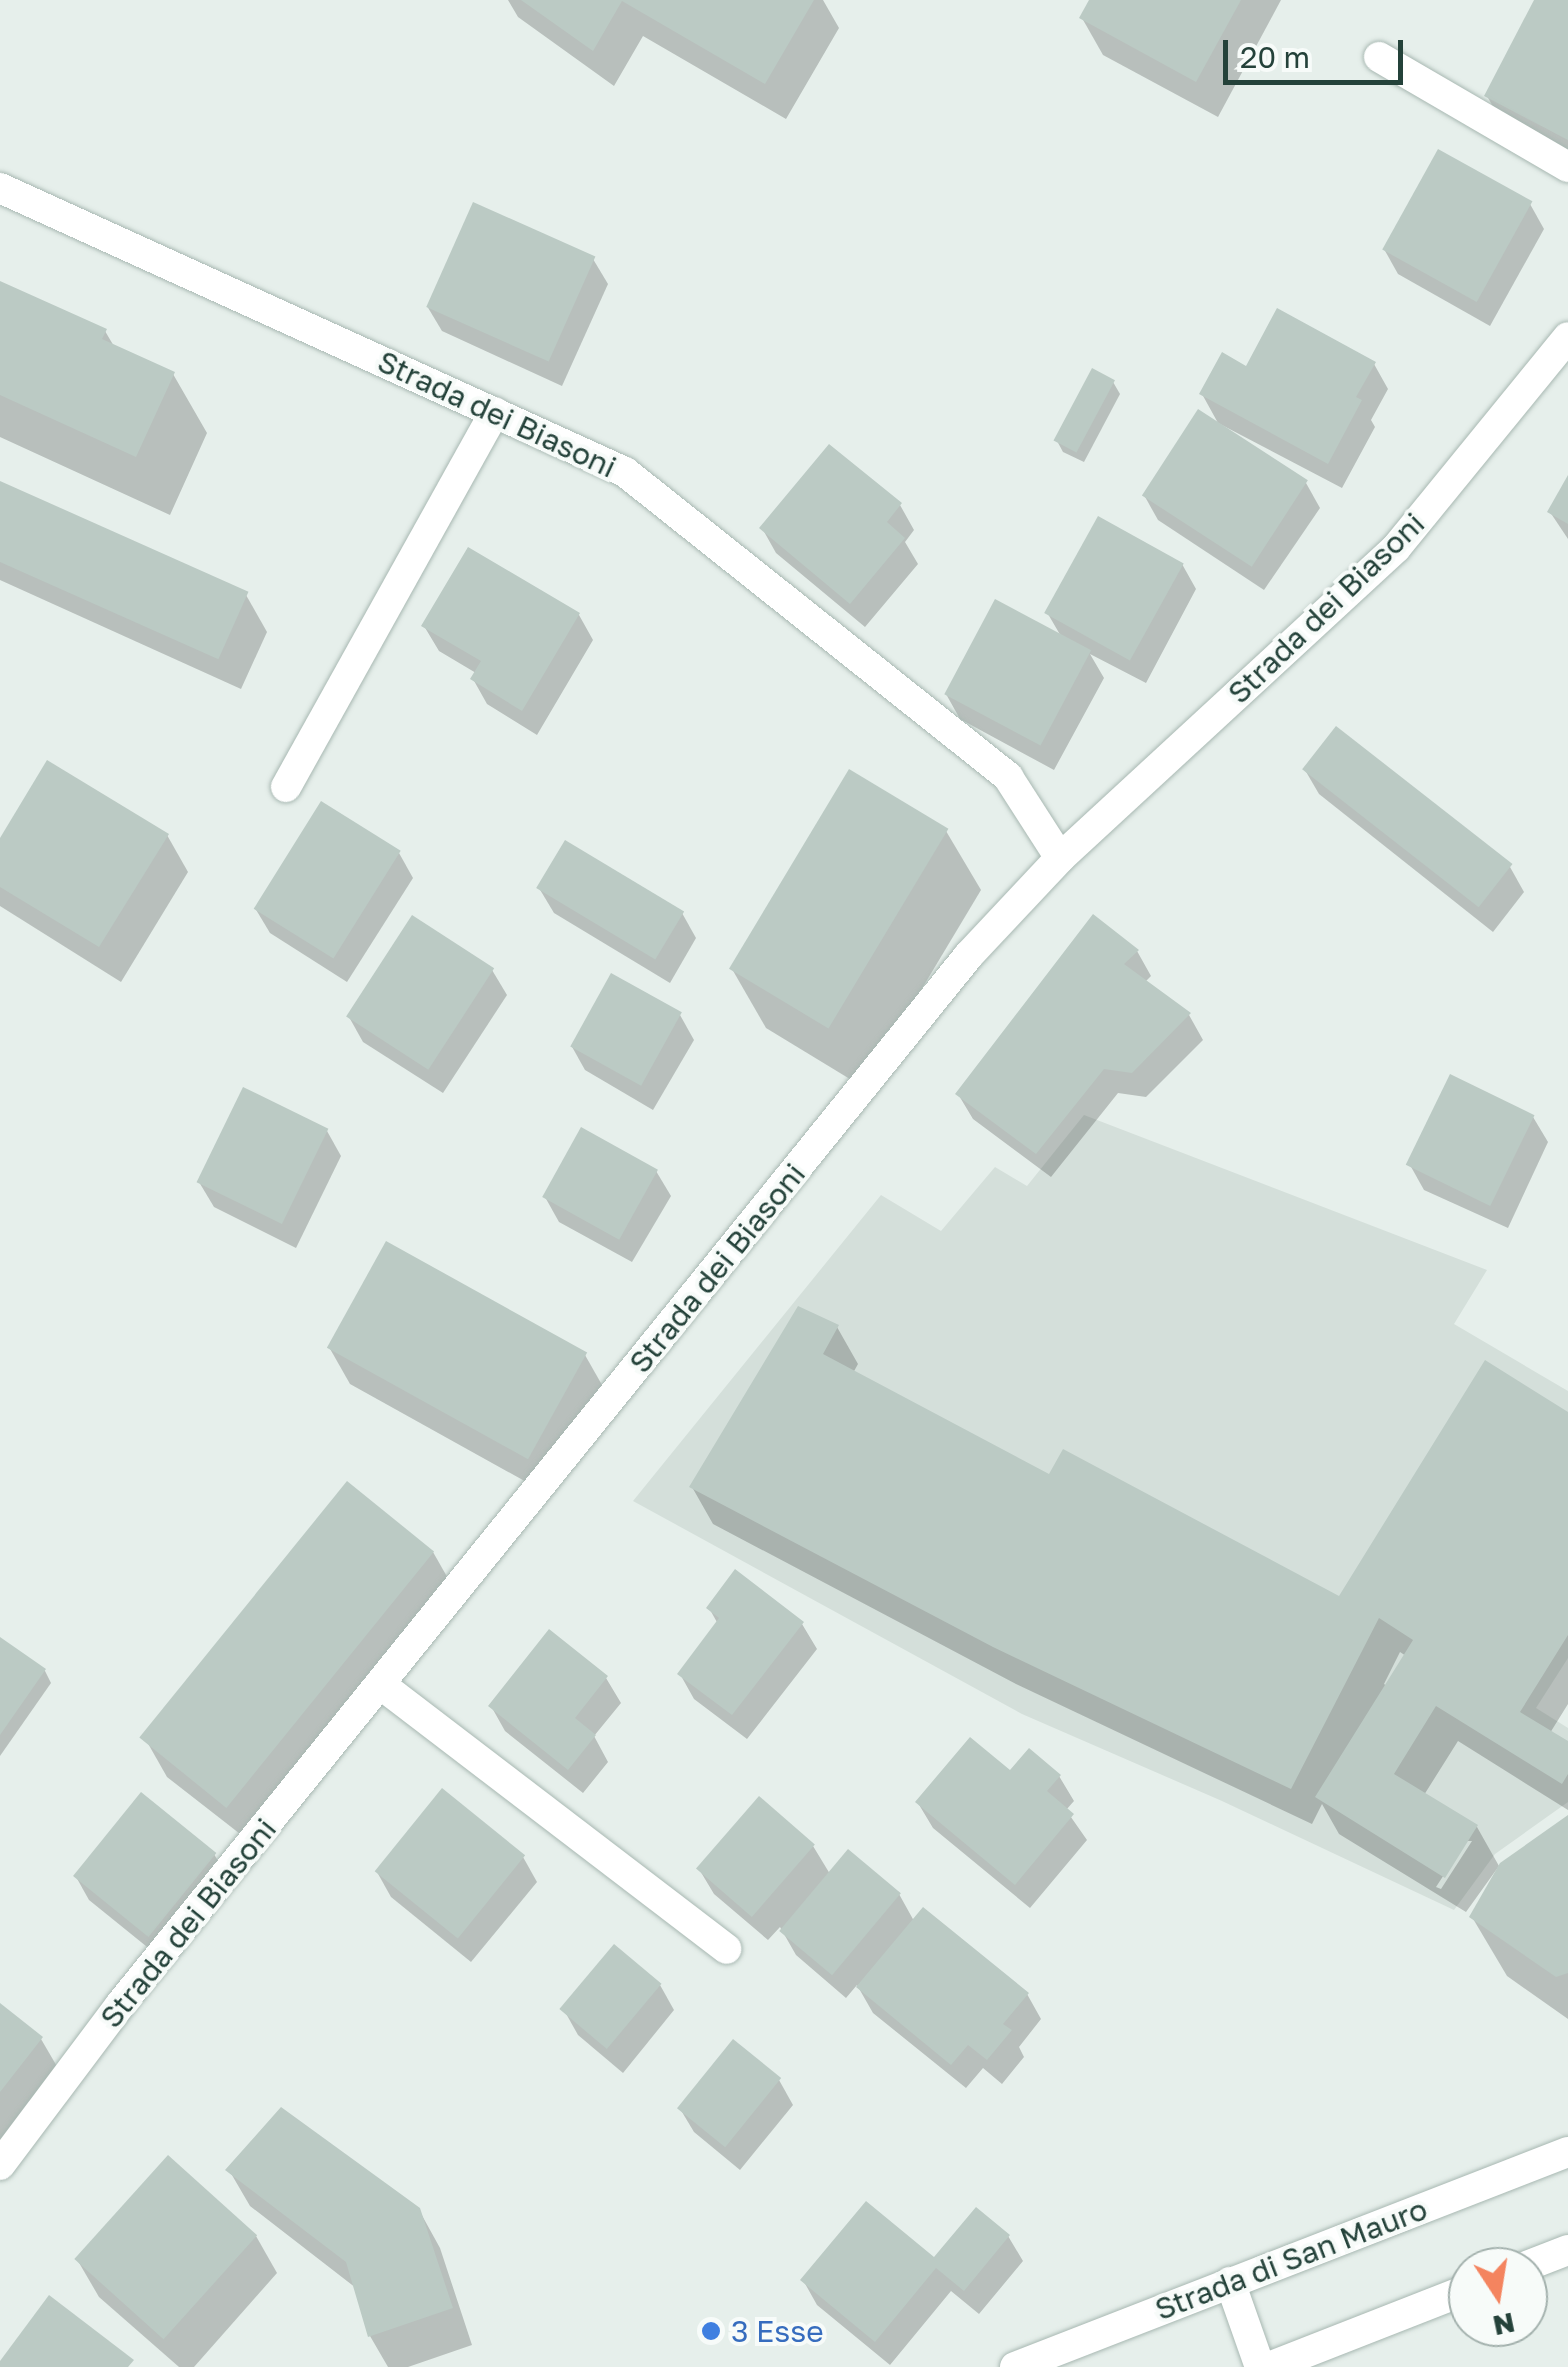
<!DOCTYPE html>
<html>
<head>
<meta charset="utf-8">
<style>
	body { margin:0 }
	#map { position:relative; width:1568px; height:2367px; overflow:hidden; background:#e6efeb; font-family:"Golos Text",sans-serif }
	div>[style] { position:absolute }
	[style*='--x'] { left:calc(var(--x)*1px); top:calc(var(--y)*1px); width:calc(var(--w)*1px); rotate:calc(var(--a)*1deg) }
	.built>* { inset:0; background:#d4dfda }
	.shadow>* { inset:0; background:#0003 }
	.building>* { inset:0; background:#bbcac4; transform-origin:0 0 }
	.roads { filter:drop-shadow(0 0 2px #a8b8b2) drop-shadow(0 0 2px #a8b8b2) }
	.minor>* { height:30px; margin:-15px; padding:0 15px; transform-origin:15px; border-radius:15px; background:#fff }
	.secondary>* { height:30px; margin:-15px; padding:0 15px; transform-origin:15px; border-radius:15px; background:#fff }
	.dots>* { width:28px; height:28px; translate:-50% -50%; box-sizing:border-box; border:5px solid #f7fbf9; border-radius:50% }
	span { translate:-50% -50%; white-space:nowrap; text-align:center; line-height:1.15; -webkit-text-stroke:8px #f7fbf9; paint-order:stroke }
	.street-label { font-size:30px; color:#24423a }
	.shop-label { font-size:30px; color:#366cbe }
	.left { translate:0 -50%; text-align:left }
	.north { position:absolute; left:1448px; top:2247px; width:100px; height:100px; box-sizing:border-box; background:#f7fbf9; border:2px solid #a3b1ad; border-radius:50%; rotate:168deg; font-size:28px; font-weight:700; line-height:40px; text-align:center; color:#24423a }
	.north::after { content:''; display:block; margin:auto; width:35px; height:45px; background:#f4845f; clip-path:polygon(50% 0,100% 100%,50% 72%,0 100%) }
	.scale { position:absolute; left:1223px; top:40px; width:180px; height:45px; box-sizing:border-box; border:5px solid #24423a; border-top:0; padding-left:12px; font-size:30px; line-height:35px; white-space:nowrap; color:#24423a; -webkit-text-stroke:8px #f7fbf9; paint-order:stroke }
</style>
</head>
<body>
<div id="map">
	<div class="built">
		<div style="clip-path:polygon(1084px 1115px,1487px 1270px,1454px 1324px,1568px 1391px,1568px 1658px,1536px 1708px,1568px 1728px,1568px 1802px,1495px 1854px,1454px 1910px,1222px 1801px,1022px 1714px,633px 1501px,881px 1195px,941px 1231px,995px 1167px,1027px 1186px)"></div>
	</div>
	<div class="shadow">
		<div style="clip-path:polygon(508px 0,823px 0,839px 28px,786px 119px,643px 36px,614px 86px,518px 17px)"></div>
		<div style="clip-path:polygon(1092px 0,1281px 0,1218px 117px,1103px 55px,1082px 18px)"></div>
		<div style="clip-path:polygon(1537px 0,1568px 0,1568px 164px,1508px 133px,1487px 96px)"></div>
		<div style="clip-path:polygon(1530px 204px,1544px 229px,1490px 326px,1398px 274px,1384px 249px)"></div>
		<div style="clip-path:polygon(593px 259px,608px 284px,562px 386px,442px 331px,427px 306px)"></div>
		<div style="clip-path:polygon(0 283px,105px 331px,115px 348px,173px 374px,207px 433px,170px 515px,0 437px)"></div>
		<div style="clip-path:polygon(1374px 364px,1388px 389px,1371px 420px,1375px 427px,1342px 488px,1218px 423px,1202px 394px,1247px 369px)"></div>
		<div style="clip-path:polygon(1113px 382px,1120px 394px,1084px 462px,1063px 452px,1056px 439px)"></div>
		<div style="clip-path:polygon(1568px 481px,1568px 539px,1550px 512px)"></div>
		<div style="clip-path:polygon(1306px 483px,1320px 508px,1264px 590px,1158px 520px,1144px 495px)"></div>
		<div style="clip-path:polygon(0 484px,246px 595px,267px 632px,241px 689px,0 580px)"></div>
		<div style="clip-path:polygon(900px 505px,914px 530px,905px 542px,918px 564px,865px 627px,776px 553px,762px 528px)"></div>
		<div style="clip-path:polygon(1182px 564px,1196px 589px,1146px 683px,1090px 654px,1104px 678px,1054px 770px,960px 719px,946px 694px,1062px 638px,1048px 614px)"></div>
		<div style="clip-path:polygon(579px 615px,593px 640px,537px 735px,487px 704px,473px 679px,476px 673px,439px 651px,424px 626px)"></div>
		<div style="clip-path:polygon(1305px 770px,1510px 867px,1524px 892px,1493px 932px,1319px 794px)"></div>
		<div style="clip-path:polygon(946px 831px,981px 890px,863px 1087px,766px 1028px,732px 969px)"></div>
		<div style="clip-path:polygon(167px 835px,188px 872px,121px 982px,0 906px,0 843px)"></div>
		<div style="clip-path:polygon(399px 853px,413px 878px,347px 982px,270px 933px,255px 908px)"></div>
		<div style="clip-path:polygon(539px 888px,682px 913px,696px 938px,670px 983px,554px 913px)"></div>
		<div style="clip-path:polygon(1137px 951px,1151px 976px,1145px 982px,1189px 1015px,1203px 1040px,1146px 1097px,1118px 1093px,1051px 1177px,973px 1119px,958px 1094px)"></div>
		<div style="clip-path:polygon(492px 970px,507px 995px,443px 1093px,363px 1042px,349px 1017px)"></div>
		<div style="clip-path:polygon(680px 1015px,694px 1040px,653px 1110px,585px 1070px,571px 1045px)"></div>
		<div style="clip-path:polygon(1533px 1117px,1548px 1142px,1508px 1228px,1424px 1190px,1410px 1165px)"></div>
		<div style="clip-path:polygon(327px 1131px,341px 1156px,296px 1248px,214px 1207px,199px 1182px)"></div>
		<div style="clip-path:polygon(656px 1171px,671px 1196px,632px 1262px,559px 1222px,545px 1197px)"></div>
		<div style="clip-path:polygon(evenodd,837px 1327px,858px 1364px,853px 1373px,1050px 1478px,1340px 1599px,1568px 1414px,1568px 1704px,1550px 1733px,1568px 1744px,1568px 1810px,1458px 1741px,1424px 1795px,1477px 1827px,1499px 1866px,1466px 1912px,1339px 1834px,1322px 1804px,1312px 1824px,1016px 1684px,713px 1524px,692px 1487px,837px 1327px,1400px 1652px,1406px 1656px,1387px 1686px,1384px 1684px,1400px 1652px,837px 1327px,1466px 1841px,1472px 1841px,1441px 1889px,1436px 1887px,1466px 1841px)"></div>
		<div style="clip-path:polygon(329px 1347px,585px 1355px,606px 1392px,548px 1494px,350px 1384px)"></div>
		<div style="clip-path:polygon(433px 1552px,454px 1589px,253px 1844px,167px 1777px,146px 1740px)"></div>
		<div style="clip-path:polygon(709px 1608px,802px 1624px,817px 1649px,747px 1739px,694px 1699px,680px 1674px,718px 1624px)"></div>
		<div style="clip-path:polygon(0 1640px,45px 1671px,51px 1683px,0 1756px)"></div>
		<div style="clip-path:polygon(606px 1678px,621px 1703px,594px 1736px,608px 1762px,583px 1793px,505px 1731px,491px 1706px)"></div>
		<div style="clip-path:polygon(1010px 1774px,1059px 1776px,1074px 1801px,1066px 1810px,1087px 1840px,1030px 1908px,933px 1828px,918px 1803px)"></div>
		<div style="clip-path:polygon(1568px 1818px,1568px 2019px,1507px 1976px,1472px 1917px)"></div>
		<div style="clip-path:polygon(813px 1846px,830px 1874px,899px 1894px,914px 1921px,1027px 1994px,1041px 2019px,1019px 2047px,1024px 2057px,1002px 2084px,983px 2068px,966px 2088px,873px 2013px,857px 1985px,846px 1998px,796px 1955px,780px 1927px,768px 1940px,714px 1894px,699px 1869px)"></div>
		<div style="clip-path:polygon(214px 1854px,228px 1879px,162px 1959px,89px 1900px,75px 1875px)"></div>
		<div style="clip-path:polygon(523px 1857px,537px 1882px,471px 1962px,391px 1897px,377px 1872px)"></div>
		<div style="clip-path:polygon(660px 1985px,674px 2010px,623px 2073px,578px 2035px,564px 2010px)"></div>
		<div style="clip-path:polygon(0 2006px,41px 2039px,62px 2075px,0 2154px)"></div>
		<div style="clip-path:polygon(779px 2080px,793px 2105px,740px 2170px,694px 2132px,679px 2107px)"></div>
		<div style="clip-path:polygon(229px 2170px,419px 2210px,440px 2248px,472px 2345px,408px 2367px,388px 2367px,370px 2336px,356px 2288px,250px 2206px)"></div>
		<div style="clip-path:polygon(256px 2236px,277px 2273px,194px 2367px,179px 2367px,99px 2297px,78px 2261px)"></div>
		<div style="clip-path:polygon(1008px 2236px,1023px 2261px,979px 2314px,951px 2291px,890px 2365px,817px 2305px,803px 2280px,935px 2261px)"></div>
	</div>
	<div class="building">
		<div style="clip-path:polygon(521px 0,814px 0,765px 84px,622px 1px,593px 51px)"></div>
		<div style="clip-path:polygon(1089px 0,1241px 0,1196px 82px,1079px 18px)"></div>
		<div style="clip-path:polygon(1534px 0,1568px 0,1568px 140px,1484px 96px)"></div>
		<div style="left:1438px;top:149px;width:108px;height:115px;rotate:29deg"></div>
		<div style="left:473px;top:202px;width:134px;height:115px;rotate:24deg"></div>
		<div style="clip-path:polygon(0 281px,107px 329px,102px 339px,175px 372px,136px 457px,0 395px)"></div>
		<div style="clip-path:polygon(1277px 308px,1376px 362px,1356px 397px,1362px 400px,1328px 464px,1199px 394px,1222px 352px,1246px 366px)"></div>
		<div style="left:1092px;top:368px;width:26px;height:82px;rotate:28deg"></div>
		<div style="left:1198px;top:409px;width:131px;height:103px;rotate:33deg"></div>
		<div style="clip-path:polygon(829px 444px,902px 503px,887px 522px,905px 538px,850px 604px,759px 528px)"></div>
		<div style="clip-path:polygon(1568px 475px,1568px 524px,1547px 512px)"></div>
		<div style="left:0;top:481px;width:272px;height:74px;rotate:24deg"></div>
		<div style="left:1098px;top:516px;width:98px;height:111px;rotate:29deg"></div>
		<div style="clip-path:polygon(468px 547px,580px 613px,522px 711px,470px 679px,481px 661px,421px 626px)"></div>
		<div style="left:995px;top:599px;width:109px;height:108px;rotate:28deg"></div>
		<div style="left:1336px;top:726px;width:224px;height:55px;rotate:38deg"></div>
		<div style="clip-path:polygon(47px 760px,169px 834px,99px 947px,0 887px,0 838px)"></div>
		<div style="left:849px;top:769px;width:116px;height:233px;rotate:31deg"></div>
		<div style="left:321px;top:801px;width:94px;height:127px;rotate:32deg"></div>
		<div style="left:565px;top:840px;width:139px;height:56px;rotate:31deg"></div>
		<div style="clip-path:polygon(1093px 914px,1139px 950px,1124px 964px,1191px 1013px,1132px 1073px,1104px 1069px,1036px 1154px,955px 1094px)"></div>
		<div style="left:412px;top:915px;width:98px;height:121px;rotate:33deg"></div>
		<div style="left:611px;top:973px;width:81px;height:84px;rotate:29deg"></div>
		<div style="left:1450px;top:1074px;width:94px;height:101px;rotate:26deg"></div>
		<div style="left:243px;top:1087px;width:95px;height:106px;rotate:26deg"></div>
		<div style="left:581px;top:1127px;width:88px;height:80px;rotate:29deg"></div>
		<div style="left:386px;top:1241px;width:230px;height:122px;rotate:29deg"></div>
		<div style="clip-path:polygon(798px 1306px,839px 1325px,823px 1354px,1049px 1474px,1063px 1449px,1339px 1596px,1485px 1360px,1568px 1412px,1568px 1635px,1520px 1712px,1568px 1741px,1568px 1774px,1562px 1784px,1436px 1706px,1394px 1774px,1478px 1825px,1445px 1878px,1315px 1797px,1413px 1640px,1379px 1618px,1291px 1789px,993px 1647px,689px 1487px)"></div>
		<div style="left:347px;top:1481px;width:112px;height:330px;rotate:39deg"></div>
		<div style="clip-path:polygon(735px 1569px,804px 1622px,732px 1715px,677px 1674px,719px 1618px,706px 1608px)"></div>
		<div style="clip-path:polygon(549px 1629px,608px 1676px,575px 1718px,596px 1735px,568px 1770px,488px 1706px)"></div>
		<div style="clip-path:polygon(0 1637px,46px 1669px,0 1735px)"></div>
		<div style="clip-path:polygon(970px 1737px,1010px 1770px,1029px 1748px,1061px 1775px,1047px 1791px,1074px 1814px,1015px 1885px,915px 1802px)"></div>
		<div style="left:442px;top:1788px;width:107px;height:107px;rotate:39deg"></div>
		<div style="left:141px;top:1792px;width:97px;height:108px;rotate:39deg"></div>
		<div style="left:759px;top:1796px;width:74px;height:96px;rotate:41deg"></div>
		<div style="clip-path:polygon(1568px 1815px,1568px 1973px,1556px 1977px,1469px 1917px,1500px 1863px)"></div>
		<div style="left:848px;top:1849px;width:69px;height:107px;rotate:40deg"></div>
		<div style="clip-path:polygon(923px 1907px,1029px 1993px,1003px 2024px,1012px 2030px,987px 2060px,968px 2045px,951px 2065px,856px 1987px)"></div>
		<div style="left:614px;top:1944px;width:62px;height:85px;rotate:40deg"></div>
		<div style="clip-path:polygon(0 2003px,43px 2037px,0 2092px)"></div>
		<div style="left:733px;top:2039px;width:62px;height:89px;rotate:39deg"></div>
		<div style="clip-path:polygon(281px 2107px,420px 2208px,453px 2308px,368px 2337px,346px 2262px,225px 2170px)"></div>
		<div style="left:168px;top:2155px;width:120px;height:140px;rotate:42deg"></div>
		<div style="clip-path:polygon(866px 2201px,934px 2257px,976px 2207px,1010px 2235px,964px 2291px,936px 2268px,875px 2342px,800px 2280px)"></div>
		<div style="clip-path:polygon(49px 2295px,134px 2360px,128px 2367px,0 2367px,0 2361px)"></div>
	</div>
	<div class="roads">
		<div class="minor">
			<div style="--x:1379;--y:57;--w:219;--a:30.2"></div>
			<div style="--x:0;--y:188;--w:686;--a:24.44"></div>
			<div style="--x:625;--y:472;--w:490;--a:38.5"></div>
			<div style="--x:1008;--y:777;--w:96;--a:57.3"></div>
			<div style="--x:286;--y:787;--w:429;--a:-60.9"></div>
			<div style="--x:380;--y:1684;--w:436;--a:37.4"></div>
			<div style="--x:0;--y:2165;--w:200;--a:-53.1"></div>
			<div style="--x:120;--y:2005;--w:1350;--a:-51.04"></div>
			<div style="--x:969;--y:955;--w:133;--a:-46.8"></div>
			<div style="--x:1060;--y:858;--w:457;--a:-42.7"></div>
			<div style="--x:1396;--y:548;--w:272;--a:-50.8"></div>
			<div style="--x:1230;--y:2282;--w:90;--a:70.6"></div>
		</div>
		<div class="secondary">
			<div style="--x:1524;--y:2267;--w:47;--a:-21.1"></div>
			<div style="--x:1015;--y:2367;--w:593;--a:-21.25"></div>
			<div style="--x:1269;--y:2367;--w:214;--a:-21.4"></div>
		</div>
	</div>
	<div class="dots">
		<div style="left:711px;top:2331px;background:#3f7fe0"></div>
	</div>
	<div class="street-label">
		<span style="left:497px;top:414px;rotate:25deg">Strada dei Biasoni</span>
		<span style="left:1326px;top:608px;rotate:-44deg">Strada dei Biasoni</span>
		<span style="left:717px;top:1268px;rotate:-51deg">Strada dei Biasoni</span>
		<span style="left:188px;top:1923px;rotate:-51deg">Strada dei Biasoni</span>
		<span style="left:1291px;top:2259px;rotate:-21deg">Strada di San Mauro</span>
	</div>
	<div class="shop-label">
		<span class="left" style="left:731px;top:2331px">3 Esse</span>
	</div>
	<div class="north">N</div>
	<div class="scale">20 m</div>
</div>
</body>
</html>
